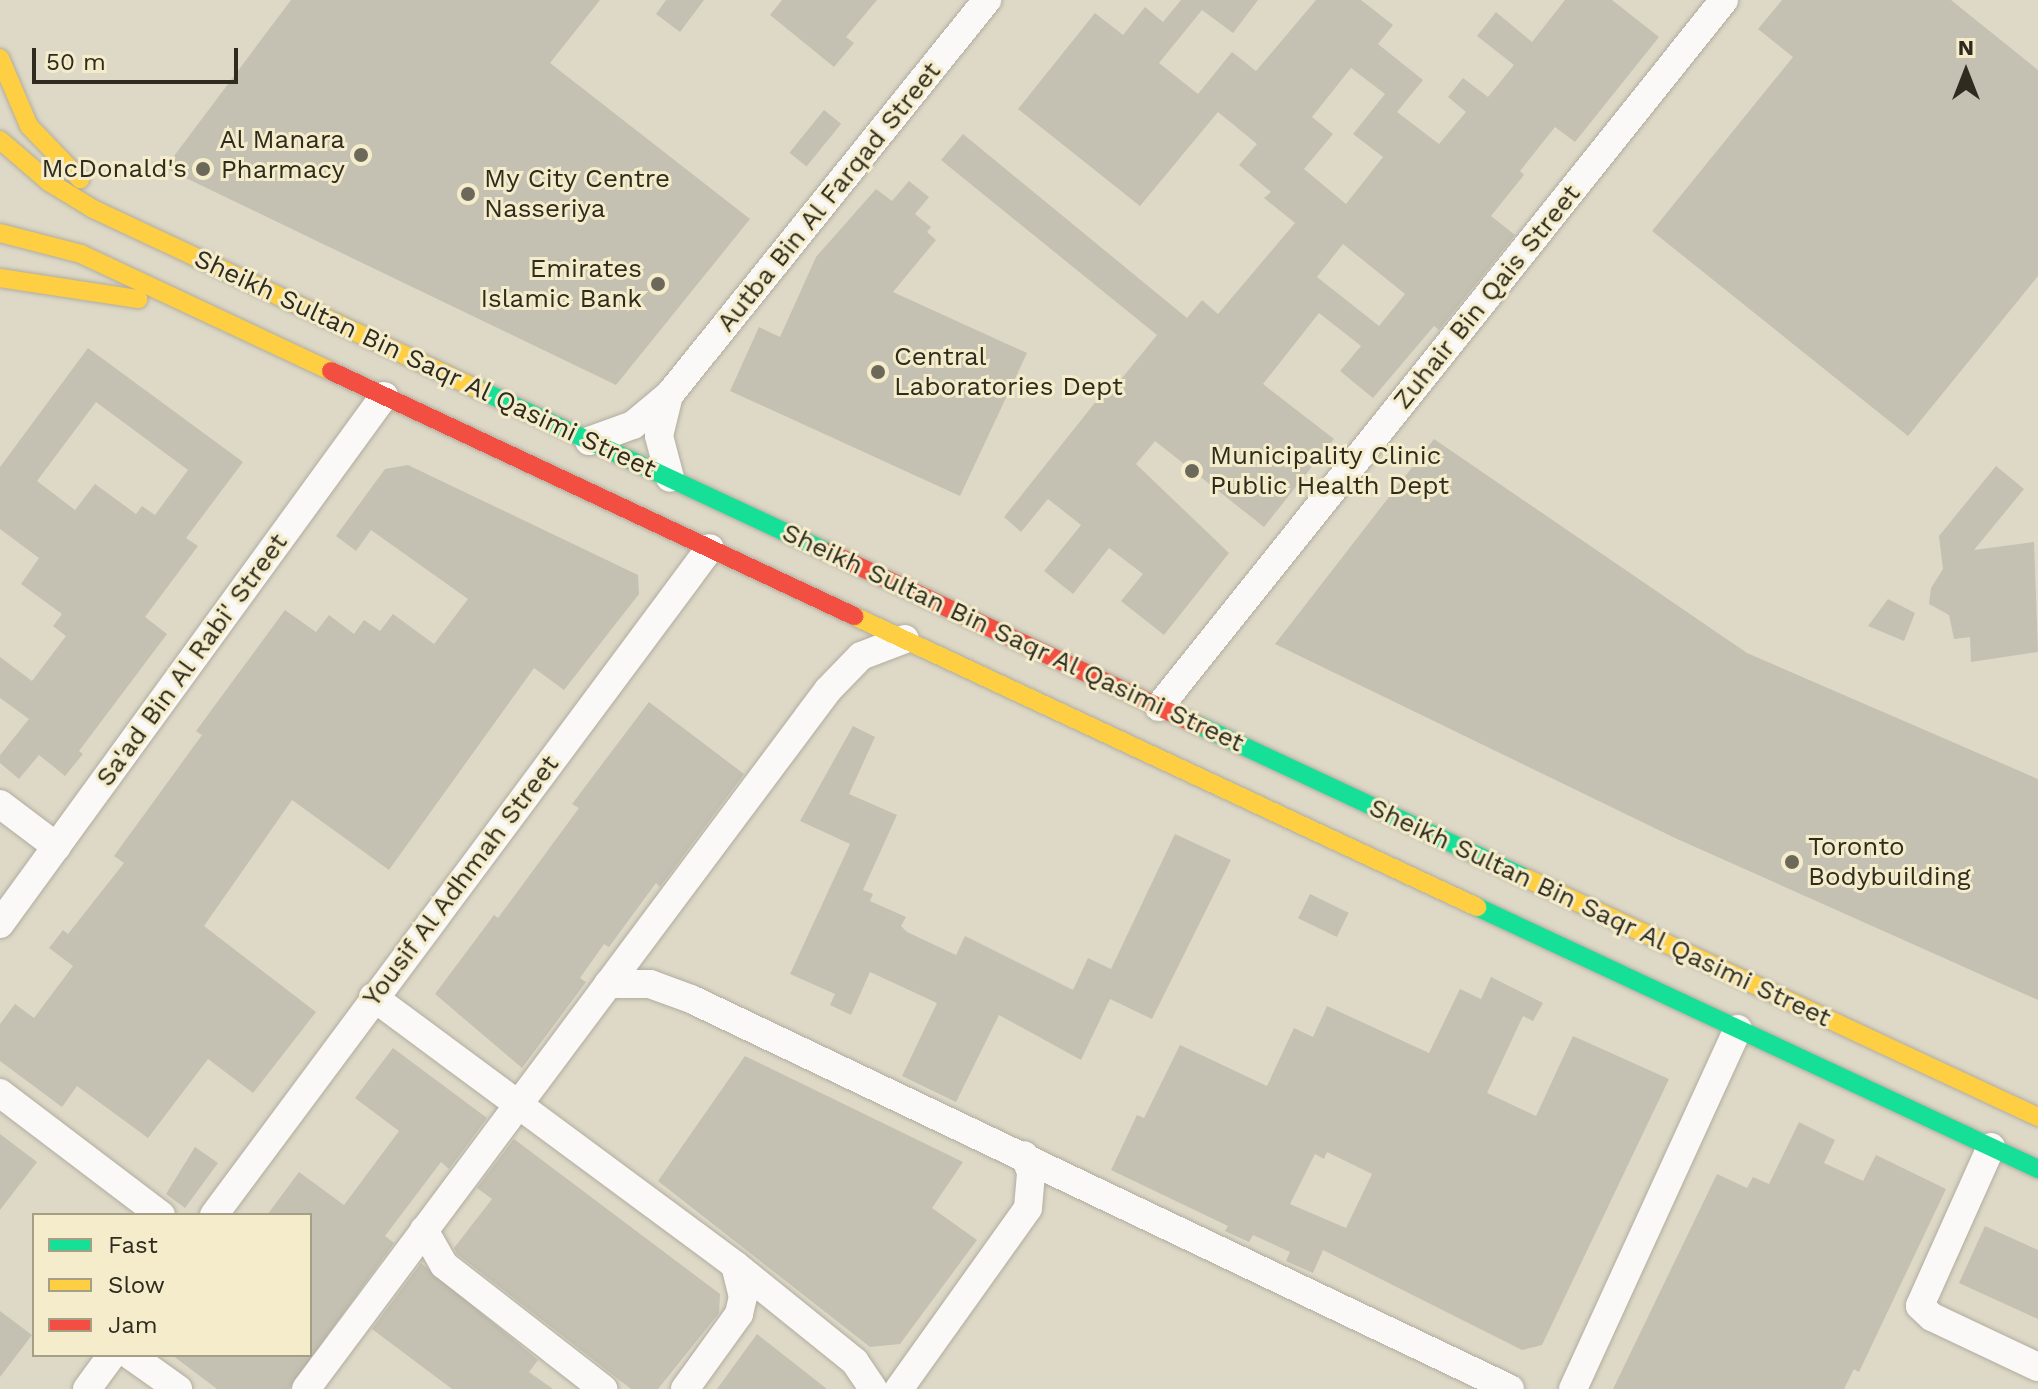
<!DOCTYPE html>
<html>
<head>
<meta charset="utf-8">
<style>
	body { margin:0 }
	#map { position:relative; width:2038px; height:1389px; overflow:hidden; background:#ded9c7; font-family:"Work Sans",sans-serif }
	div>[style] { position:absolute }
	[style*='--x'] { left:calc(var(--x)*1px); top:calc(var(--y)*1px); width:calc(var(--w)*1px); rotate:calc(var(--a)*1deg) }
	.building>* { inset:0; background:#c4c1b2; transform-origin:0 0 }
	.roads { filter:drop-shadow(0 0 2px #b1ad9f) drop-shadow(0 0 2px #b1ad9f) }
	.street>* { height:28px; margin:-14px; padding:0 14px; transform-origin:14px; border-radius:14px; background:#faf9f7 }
	.fast>* { height:18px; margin:-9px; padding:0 9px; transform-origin:9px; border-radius:9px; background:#16e098 }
	.slow>* { height:18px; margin:-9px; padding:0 9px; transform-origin:9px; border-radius:9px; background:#ffcf43 }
	.jam>* { height:18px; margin:-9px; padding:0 9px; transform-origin:9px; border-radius:9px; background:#f24e42 }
	.dots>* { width:22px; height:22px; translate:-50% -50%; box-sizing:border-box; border:4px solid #f4ecca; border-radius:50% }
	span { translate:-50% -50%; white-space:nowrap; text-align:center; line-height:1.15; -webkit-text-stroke:6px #f4ecca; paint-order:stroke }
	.poi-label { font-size:26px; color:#2f2c1f }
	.right { translate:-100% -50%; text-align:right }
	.left { translate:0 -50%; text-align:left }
	.street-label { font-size:26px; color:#2f2c1f }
	.legend { position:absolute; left:32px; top:1213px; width:280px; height:144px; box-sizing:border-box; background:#f4ecca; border:2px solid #a59f86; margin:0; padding:10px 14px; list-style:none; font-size:24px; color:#2f2c1f }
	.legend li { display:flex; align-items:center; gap:16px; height:40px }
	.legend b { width:40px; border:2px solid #a59f86 }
	.north { position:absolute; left:1926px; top:32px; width:80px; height:80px; -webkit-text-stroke:6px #f4ecca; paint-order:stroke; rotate:0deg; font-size:22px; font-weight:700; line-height:32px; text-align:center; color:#2f2c1f }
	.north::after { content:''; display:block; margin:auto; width:28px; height:36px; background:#2f2c1f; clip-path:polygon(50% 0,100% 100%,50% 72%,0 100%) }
	.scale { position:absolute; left:32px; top:48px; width:206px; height:36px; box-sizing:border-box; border:4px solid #2f2c1f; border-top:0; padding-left:10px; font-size:24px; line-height:28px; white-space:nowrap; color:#2f2c1f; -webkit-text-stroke:6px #f4ecca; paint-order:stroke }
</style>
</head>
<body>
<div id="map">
	<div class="building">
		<div style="clip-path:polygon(291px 0,600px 0,550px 63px,750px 219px,616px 385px,165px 168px)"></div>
		<div style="clip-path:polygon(666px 0,704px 0,680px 32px,656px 14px)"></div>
		<div style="clip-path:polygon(782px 0,877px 0,846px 37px,854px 43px,834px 67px,770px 15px)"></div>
		<div style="clip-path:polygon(evenodd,1181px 0,1258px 0,1233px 33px,1202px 10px,1159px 63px,1198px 94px,1232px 52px,1256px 71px,1316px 0,1361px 0,1393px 25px,1378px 44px,1423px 80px,1397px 112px,1439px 144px,1466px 112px,1448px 97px,1463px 78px,1488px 97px,1514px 65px,1477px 36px,1496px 12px,1532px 42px,1565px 0,1612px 0,1659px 37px,1575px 142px,1555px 127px,1520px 171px,1524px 175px,1491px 216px,1515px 235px,1439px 330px,1434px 326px,1373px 398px,1340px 371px,1361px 346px,1319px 313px,1263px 384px,1334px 439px,1264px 527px,1155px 441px,1136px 464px,1229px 553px,1164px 635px,1121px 601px,1143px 574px,1109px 548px,1073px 594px,1044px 571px,1081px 525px,1048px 499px,1021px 532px,1004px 517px,1113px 380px,1118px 383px,1157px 335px,941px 160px,963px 134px,1187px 318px,1202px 300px,1218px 314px,1295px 223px,1264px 198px,1271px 192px,1239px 165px,1257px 144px,1218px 112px,1140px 206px,1018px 109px,1095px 13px,1123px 35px,1145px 7px,1163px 22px,1181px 0,1351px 68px,1385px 94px,1353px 134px,1383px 157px,1346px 204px,1304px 169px,1333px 134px,1312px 117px,1351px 68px,1181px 0,1343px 244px,1405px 294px,1379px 326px,1317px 277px,1343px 244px)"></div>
		<div style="clip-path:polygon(1782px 0,1951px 0,2038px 70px,2038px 276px,1908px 436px,1652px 231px,1793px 57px,1758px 29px)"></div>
		<div style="left:824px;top:110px;width:22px;height:55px;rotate:39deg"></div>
		<div style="clip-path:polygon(909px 181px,929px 197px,915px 214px,931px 227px,927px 232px,936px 240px,893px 292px,1027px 353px,960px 496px,730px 391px,759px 327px,780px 337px,816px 257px,876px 189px,892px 201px)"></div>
		<div style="clip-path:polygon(evenodd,88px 348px,243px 462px,186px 538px,198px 546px,145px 617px,167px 634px,79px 751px,83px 754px,65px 776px,39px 755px,19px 779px,0 763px,0 755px,29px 719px,0 698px,0 657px,32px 681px,66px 636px,53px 626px,62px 614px,21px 584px,39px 558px,0 529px,0 467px,88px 348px,96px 402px,188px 470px,155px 515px,142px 506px,136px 514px,95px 484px,75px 510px,37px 481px,96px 402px)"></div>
		<div style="clip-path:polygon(1434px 439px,1747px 653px,2038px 779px,2038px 1000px,1675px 838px,1275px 644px)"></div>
		<div style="clip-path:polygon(408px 465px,638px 575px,639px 594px,564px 690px,534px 668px,389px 870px,292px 800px,204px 926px,316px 1012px,253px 1093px,208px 1059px,148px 1138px,77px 1086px,62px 1107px,0 1061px,0 1024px,15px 1004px,34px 1018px,73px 966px,49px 948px,63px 930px,68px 934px,124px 863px,114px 856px,202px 735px,196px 731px,285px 610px,316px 632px,329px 615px,354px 634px,364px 620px,380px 631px,393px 614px,434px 644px,468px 599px,371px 530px,356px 551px,336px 536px,385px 469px)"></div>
		<div style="clip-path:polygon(1996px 466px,2024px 489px,1974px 550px,2034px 542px,2038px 652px,1971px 662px,1970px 637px,1954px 639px,1949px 615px,1929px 604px,1931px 588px,1943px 569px,1939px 536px)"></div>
		<div style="clip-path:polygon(1888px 599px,1915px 613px,1904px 641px,1868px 626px)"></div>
		<div style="clip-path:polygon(649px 702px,744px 774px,660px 887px,656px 883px,609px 947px,604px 944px,580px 978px,586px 982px,522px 1068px,435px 994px,494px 915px,498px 918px,579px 808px,572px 804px)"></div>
		<div style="clip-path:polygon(853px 726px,875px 737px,849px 794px,897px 815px,863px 890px,873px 894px,870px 901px,906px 917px,901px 926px,907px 932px,956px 955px,965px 936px,1073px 990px,1088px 958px,1111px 969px,1175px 834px,1231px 860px,1152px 1019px,1110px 999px,1081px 1060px,999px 1015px,956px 1102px,902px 1076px,937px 1003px,870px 972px,851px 1015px,830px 1005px,835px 994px,790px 974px,850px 844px,800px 821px)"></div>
		<div style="left:1310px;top:894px;width:43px;height:27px;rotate:26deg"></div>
		<div style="clip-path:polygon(evenodd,1491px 977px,1543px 1003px,1533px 1021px,1523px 1016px,1487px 1093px,1536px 1116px,1573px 1036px,1669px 1079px,1542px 1345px,1522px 1350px,1323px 1250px,1313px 1273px,1286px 1261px,1290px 1252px,1253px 1235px,1249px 1242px,1225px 1231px,1228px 1226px,1111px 1170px,1137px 1115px,1144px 1118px,1180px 1045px,1267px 1086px,1294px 1028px,1313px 1037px,1327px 1006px,1429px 1053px,1460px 989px,1481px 999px,1491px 977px,1327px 1152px,1372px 1174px,1346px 1228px,1290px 1204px,1315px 1154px,1324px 1159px,1327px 1152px)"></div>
		<div style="clip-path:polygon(393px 1048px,487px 1118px,449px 1169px,441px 1162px,385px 1236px,394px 1243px,289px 1389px,217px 1389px,172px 1355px,310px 1355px,310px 1215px,267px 1215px,299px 1172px,344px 1205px,399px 1131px,355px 1098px)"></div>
		<div style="clip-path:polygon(745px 1056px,963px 1162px,932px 1208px,977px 1240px,900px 1344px,870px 1347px,658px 1181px)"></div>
		<div style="clip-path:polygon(1799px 1122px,1835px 1140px,1824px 1163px,1863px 1181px,1876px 1155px,1946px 1189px,1859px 1372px,1854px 1369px,1844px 1389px,1613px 1389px,1717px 1174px,1747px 1188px,1753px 1177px,1769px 1184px)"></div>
		<div style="clip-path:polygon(0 1134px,37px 1162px,0 1210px)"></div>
		<div style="clip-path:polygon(514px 1139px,720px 1294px,719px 1313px,658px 1389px,631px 1389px,457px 1254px,454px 1248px,492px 1199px,477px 1188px)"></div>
		<div style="clip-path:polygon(195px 1147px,218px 1163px,185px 1208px,166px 1194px)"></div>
		<div style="clip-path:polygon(1985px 1226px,2038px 1250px,2038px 1319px,1959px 1283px)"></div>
		<div style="clip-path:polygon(421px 1263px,538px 1360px,529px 1372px,553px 1389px,452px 1389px,372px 1329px)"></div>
		<div style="clip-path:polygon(0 1311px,32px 1335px,0 1377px)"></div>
		<div style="clip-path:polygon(757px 1334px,827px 1389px,717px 1389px)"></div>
	</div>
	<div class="roads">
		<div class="street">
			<div style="--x:669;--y:395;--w:42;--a:103.7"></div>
			<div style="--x:659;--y:436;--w:43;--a:75.3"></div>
			<div style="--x:589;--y:441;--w:47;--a:-20"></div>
			<div style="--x:633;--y:425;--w:48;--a:-40"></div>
			<div style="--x:670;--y:394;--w:506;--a:-51.18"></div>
			<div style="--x:1159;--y:707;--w:905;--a:-51.37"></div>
			<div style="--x:0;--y:804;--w:71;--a:37"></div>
			<div style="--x:0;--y:924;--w:653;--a:-53.97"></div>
			<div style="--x:608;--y:984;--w:42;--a:0"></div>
			<div style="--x:650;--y:984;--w:44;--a:20.1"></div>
			<div style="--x:691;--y:999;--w:907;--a:25.46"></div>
			<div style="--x:373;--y:997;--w:450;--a:36.5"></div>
			<div style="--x:735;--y:1265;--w:154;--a:38.9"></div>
			<div style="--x:855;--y:1362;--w:32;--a:56"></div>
			<div style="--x:0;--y:1093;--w:202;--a:37.2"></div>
			<div style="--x:1991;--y:1147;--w:174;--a:114.1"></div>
			<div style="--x:1920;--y:1306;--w:16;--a:43"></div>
			<div style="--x:1932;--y:1317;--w:117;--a:25.3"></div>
			<div style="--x:214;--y:1215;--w:831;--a:-53.36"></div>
			<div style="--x:424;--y:1230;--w:40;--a:60.3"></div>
			<div style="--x:444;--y:1265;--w:202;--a:37.9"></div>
			<div style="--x:130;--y:1355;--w:59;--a:35.3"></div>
			<div style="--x:87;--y:1389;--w:42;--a:-53.7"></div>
			<div style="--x:306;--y:1389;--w:872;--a:-53.25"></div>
			<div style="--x:828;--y:690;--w:47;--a:-45.9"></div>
			<div style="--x:861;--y:656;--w:47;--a:-21.1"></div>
			<div style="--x:685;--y:1389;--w:92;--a:-54.2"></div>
			<div style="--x:739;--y:1314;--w:17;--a:-77"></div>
			<div style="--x:743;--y:1297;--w:33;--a:-104"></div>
			<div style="--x:899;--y:1389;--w:222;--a:-54.5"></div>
			<div style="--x:1028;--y:1208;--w:36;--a:-85"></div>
			<div style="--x:1031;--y:1172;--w:18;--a:-112"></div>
			<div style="--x:1573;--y:1389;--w:396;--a:-65.4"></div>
		</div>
		<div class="fast">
			<div style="--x:478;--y:389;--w:386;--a:25"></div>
			<div style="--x:1198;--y:725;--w:362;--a:25"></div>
			<div style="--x:1477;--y:907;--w:619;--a:25.03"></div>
		</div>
		<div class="slow">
			<div style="--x:0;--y:58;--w:74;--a:66.9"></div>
			<div style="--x:29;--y:126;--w:74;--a:46.1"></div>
			<div style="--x:0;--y:140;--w:65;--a:40.6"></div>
			<div style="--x:49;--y:182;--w:52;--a:31.5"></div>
			<div style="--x:93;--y:209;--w:425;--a:25.1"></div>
			<div style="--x:0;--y:233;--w:84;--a:14.5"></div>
			<div style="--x:81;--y:254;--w:276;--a:25.1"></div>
			<div style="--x:0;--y:278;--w:140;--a:8.7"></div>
			<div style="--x:854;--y:616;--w:688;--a:25.04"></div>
			<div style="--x:1526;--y:878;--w:565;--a:25.02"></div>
		</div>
		<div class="jam">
			<div style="--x:331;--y:371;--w:578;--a:25.1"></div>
			<div style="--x:828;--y:552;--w:408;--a:25.1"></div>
		</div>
	</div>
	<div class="dots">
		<div style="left:361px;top:155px;background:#6c695a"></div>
		<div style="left:203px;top:169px;background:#6c695a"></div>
		<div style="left:468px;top:194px;background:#6c695a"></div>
		<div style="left:658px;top:284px;background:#6c695a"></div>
		<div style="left:878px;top:372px;background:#6c695a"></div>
		<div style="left:1192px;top:471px;background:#6c695a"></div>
		<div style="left:1792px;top:862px;background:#6c695a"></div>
	</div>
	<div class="poi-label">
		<span class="right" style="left:345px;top:155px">Al Manara<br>Pharmacy</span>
		<span class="right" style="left:187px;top:169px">McDonald's</span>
		<span class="left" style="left:484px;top:194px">My City Centre<br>Nasseriya</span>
		<span class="right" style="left:642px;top:284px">Emirates<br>Islamic Bank</span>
		<span class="left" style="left:894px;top:372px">Central<br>Laboratories Dept</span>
		<span class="left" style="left:1210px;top:471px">Municipality Clinic<br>Public Health Dept</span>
		<span class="left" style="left:1808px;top:862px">Toronto<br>Bodybuilding</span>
	</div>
	<div class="street-label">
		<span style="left:829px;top:197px;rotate:-51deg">Autba Bin Al Farqad Street</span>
		<span style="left:1487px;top:297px;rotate:-51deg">Zuhair Bin Qais Street</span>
		<span style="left:425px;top:364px;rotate:25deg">Sheikh Sultan Bin Saqr Al Qasimi Street</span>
		<span style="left:1013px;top:638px;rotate:25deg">Sheikh Sultan Bin Saqr Al Qasimi Street</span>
		<span style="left:192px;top:660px;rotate:-54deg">Sa'ad Bin Al Rabi' Street</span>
		<span style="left:461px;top:881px;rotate:-53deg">Yousif Al Adhmah Street</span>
		<span style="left:1600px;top:913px;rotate:25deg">Sheikh Sultan Bin Saqr Al Qasimi Street</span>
	</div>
	<ul class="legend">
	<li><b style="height:10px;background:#16e098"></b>Fast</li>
	<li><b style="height:10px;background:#ffcf43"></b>Slow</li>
	<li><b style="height:10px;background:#f24e42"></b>Jam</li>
	</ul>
	<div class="north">N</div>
	<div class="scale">50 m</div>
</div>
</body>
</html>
